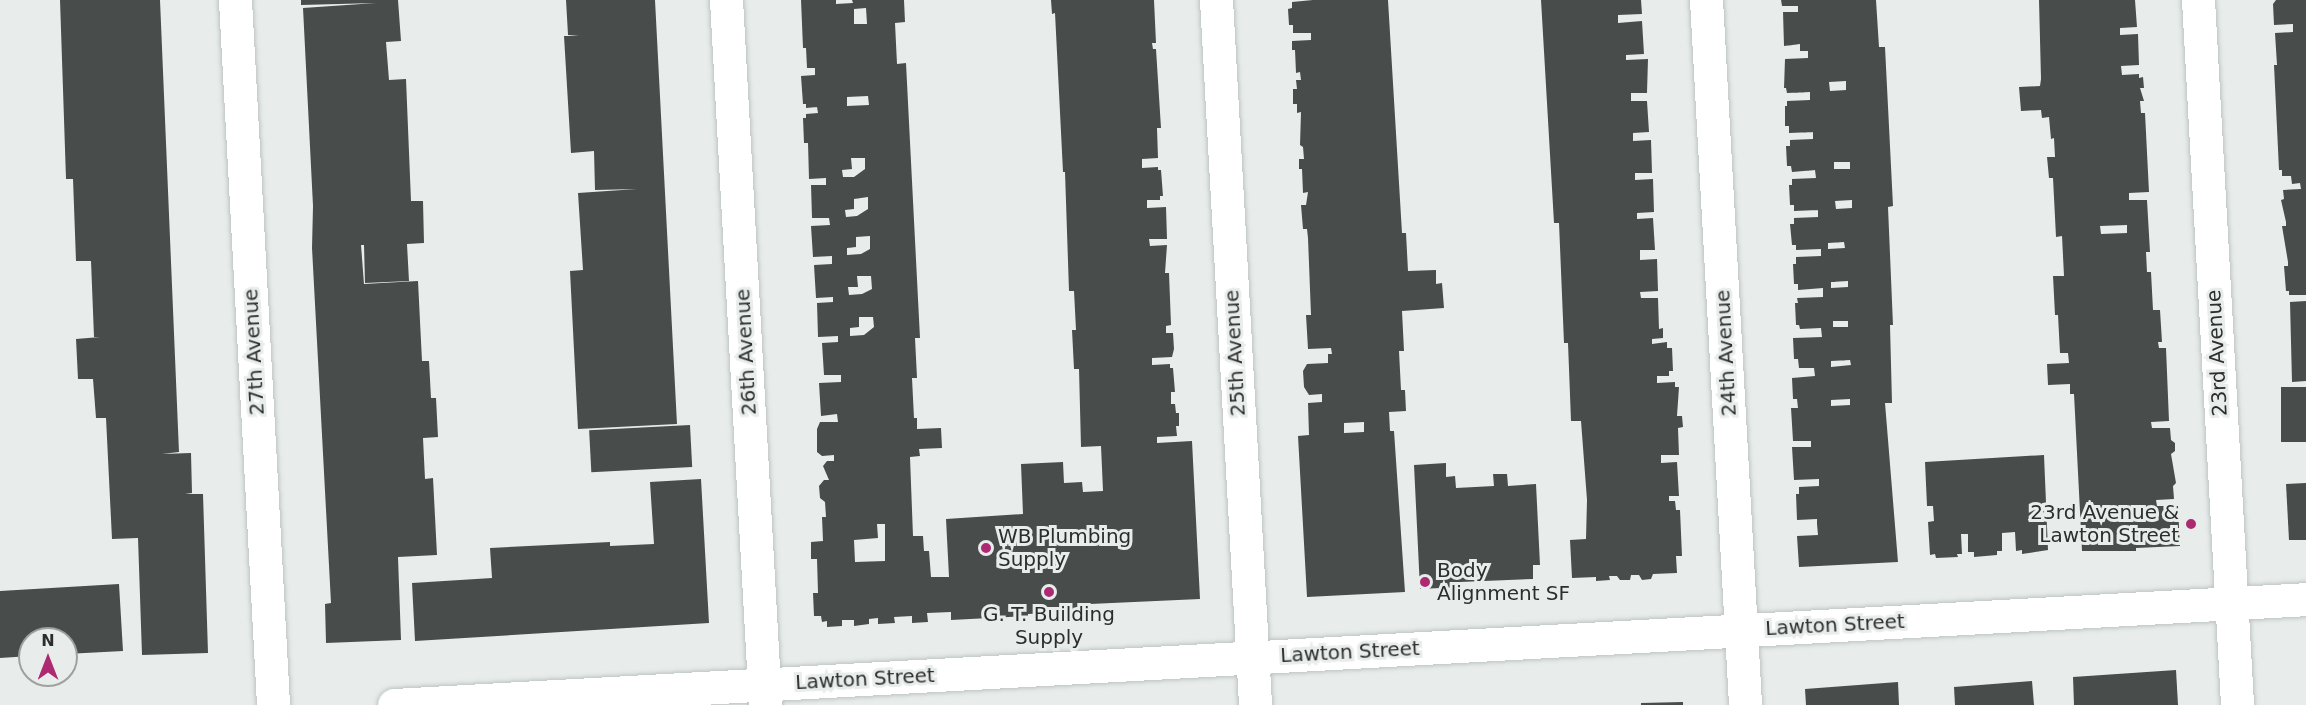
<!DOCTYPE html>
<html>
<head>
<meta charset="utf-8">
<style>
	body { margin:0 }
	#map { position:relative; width:2306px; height:705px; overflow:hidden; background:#e8edeb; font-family:"DejaVu Sans",sans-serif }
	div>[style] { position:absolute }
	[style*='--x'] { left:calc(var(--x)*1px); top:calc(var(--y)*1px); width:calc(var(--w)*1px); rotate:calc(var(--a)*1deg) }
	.building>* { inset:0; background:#484d4b; transform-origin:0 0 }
	.roads { filter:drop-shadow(0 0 2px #bec4c2) drop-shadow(0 0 2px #bec4c2) }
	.minor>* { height:33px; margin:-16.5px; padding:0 16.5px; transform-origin:16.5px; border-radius:16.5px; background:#fff }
	.dots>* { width:16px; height:16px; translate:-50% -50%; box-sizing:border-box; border:3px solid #e8edeb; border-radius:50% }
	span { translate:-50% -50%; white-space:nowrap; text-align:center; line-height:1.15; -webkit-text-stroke:6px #e8edeb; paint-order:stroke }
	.street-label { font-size:20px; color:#2c2e2e }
	.poi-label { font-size:20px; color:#2c2e2e }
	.right { translate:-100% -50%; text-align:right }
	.left { translate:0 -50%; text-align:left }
	.north { position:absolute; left:18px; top:627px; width:60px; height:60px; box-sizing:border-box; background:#e8edeb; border:2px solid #9da19f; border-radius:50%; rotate:0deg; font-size:16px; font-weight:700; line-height:24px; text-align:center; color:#2c2e2e }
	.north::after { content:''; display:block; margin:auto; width:21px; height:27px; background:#ad2a73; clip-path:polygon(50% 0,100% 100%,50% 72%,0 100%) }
</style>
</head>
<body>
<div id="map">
	<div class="building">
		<div style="clip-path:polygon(60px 0,160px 0,179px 452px,162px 454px,191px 453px,192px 493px,185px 494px,203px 494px,208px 653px,142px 655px,138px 538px,112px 539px,106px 418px,96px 418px,93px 379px,78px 379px,76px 339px,100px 337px,94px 337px,91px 261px,76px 261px,73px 179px,66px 179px)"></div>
		<div style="clip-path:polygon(301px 0,398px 0,401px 41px,386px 42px,389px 80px,406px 79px,411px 201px,423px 201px,424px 243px,407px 244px,409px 281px,365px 283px,364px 245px,361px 245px,364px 284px,418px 281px,422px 361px,429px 361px,431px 398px,436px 398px,438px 437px,423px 438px,425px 479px,433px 478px,437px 555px,398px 557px,401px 640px,326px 643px,325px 604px,331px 603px,312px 248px,313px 206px,303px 8px,376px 3px,301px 5px)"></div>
		<div style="clip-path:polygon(566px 0,655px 0,677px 424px,578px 429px,570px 271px,583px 270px,578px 193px,637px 189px,595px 190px,594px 151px,571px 153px,564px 36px,579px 36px,568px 35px)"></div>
		<div style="clip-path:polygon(evenodd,801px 0,836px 0,836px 4px,853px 3px,852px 0,904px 0,905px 22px,895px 23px,897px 64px,906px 63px,910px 142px,920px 338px,915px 338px,917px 378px,912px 378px,914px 418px,917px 418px,917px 429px,941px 428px,942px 448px,919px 449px,920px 456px,910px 457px,913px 536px,923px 536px,924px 551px,929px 551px,931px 577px,949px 577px,946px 519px,1023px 514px,1021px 464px,1063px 462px,1064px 483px,1082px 482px,1083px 492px,1103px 491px,1101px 446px,1081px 447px,1079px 369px,1074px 369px,1072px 330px,1076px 330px,1074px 291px,1069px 291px,1065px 172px,1063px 172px,1055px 13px,1052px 14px,1051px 0,1154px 0,1156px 43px,1152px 43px,1153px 49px,1156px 49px,1161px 128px,1157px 128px,1158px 158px,1142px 159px,1142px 168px,1158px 167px,1158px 170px,1161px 170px,1163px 196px,1160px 196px,1160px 200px,1147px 200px,1147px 208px,1166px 207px,1167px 239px,1149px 239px,1150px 246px,1167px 245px,1165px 273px,1169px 273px,1171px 325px,1166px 326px,1166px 333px,1173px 333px,1174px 349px,1172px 357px,1152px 358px,1152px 365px,1170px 364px,1170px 368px,1173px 368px,1175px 392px,1171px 392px,1171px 404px,1175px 404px,1176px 413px,1179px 413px,1179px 426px,1176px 426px,1177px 436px,1157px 437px,1157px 443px,1192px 441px,1200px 599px,1090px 604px,1090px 611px,1028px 614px,1028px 616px,951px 620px,951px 612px,927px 613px,928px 622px,912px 623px,912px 616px,894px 617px,895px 623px,878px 624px,878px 618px,869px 619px,869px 624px,854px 626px,854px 620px,842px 620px,842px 626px,827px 627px,827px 621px,822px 622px,821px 616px,814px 616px,813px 593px,818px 593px,817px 559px,811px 559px,811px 542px,823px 541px,822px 517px,826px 517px,825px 502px,820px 498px,819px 486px,824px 480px,829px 480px,823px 466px,827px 461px,834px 461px,834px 455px,822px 456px,817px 452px,817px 429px,820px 422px,838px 422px,837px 414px,821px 416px,819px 383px,841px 382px,841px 375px,824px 375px,822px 343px,838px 342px,838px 336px,818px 337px,817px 303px,833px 302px,833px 297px,816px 298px,814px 265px,832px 264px,832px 256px,813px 257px,811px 226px,830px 225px,829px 218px,812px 218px,811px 185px,826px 185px,826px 178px,809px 179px,808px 143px,804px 143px,803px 118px,806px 118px,806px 114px,818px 113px,817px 107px,806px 108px,806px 104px,803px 104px,801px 76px,815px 75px,815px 68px,807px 68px,806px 48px,803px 48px,801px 0,866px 8px,867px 24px,854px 24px,854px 9px,866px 8px,801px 0,868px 96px,869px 105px,847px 106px,847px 97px,868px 96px,801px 0,851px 158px,865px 158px,865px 169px,854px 177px,843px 177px,842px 170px,852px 169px,851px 158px,801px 0,868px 197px,868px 209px,857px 216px,846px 217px,845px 210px,854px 209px,854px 199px,868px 197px,801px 0,870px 236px,870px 249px,861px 254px,847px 255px,847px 248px,856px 247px,856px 237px,870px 236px,801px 0,857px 276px,871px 276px,872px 289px,862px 294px,849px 295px,848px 287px,858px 287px,857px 276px,801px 0,859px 317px,873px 317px,874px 327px,864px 335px,850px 336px,850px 328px,859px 327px,859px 317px,801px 0,877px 524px,885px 524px,885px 561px,855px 562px,854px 540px,878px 538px,877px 524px)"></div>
		<div style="clip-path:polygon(evenodd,1313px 0,1388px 0,1402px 233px,1406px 233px,1408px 271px,1436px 270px,1436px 284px,1442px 283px,1444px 308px,1402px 311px,1404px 351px,1399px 351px,1401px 390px,1405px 390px,1406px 411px,1389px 412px,1390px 431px,1394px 431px,1405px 592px,1307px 597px,1298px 436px,1309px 435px,1308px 403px,1322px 402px,1322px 394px,1309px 395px,1304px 387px,1303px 371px,1307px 364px,1328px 363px,1328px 354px,1332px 354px,1331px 348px,1308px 349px,1306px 315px,1311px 315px,1308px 238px,1307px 229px,1303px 229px,1301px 205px,1306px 205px,1308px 192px,1303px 193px,1302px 169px,1299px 169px,1299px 159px,1304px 159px,1303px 147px,1300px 145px,1301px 112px,1297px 113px,1297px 104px,1293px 104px,1293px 89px,1297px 89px,1296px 80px,1301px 80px,1300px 72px,1296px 73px,1295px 50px,1292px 50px,1292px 41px,1311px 40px,1311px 33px,1293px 33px,1293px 25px,1289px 25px,1288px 9px,1292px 8px,1292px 2px,1313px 0,1364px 422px,1364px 432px,1344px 433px,1344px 423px,1364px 422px)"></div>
		<div style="clip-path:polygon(1541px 0,1641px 0,1642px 14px,1618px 15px,1618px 23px,1642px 21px,1644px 54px,1626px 55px,1626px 60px,1648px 59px,1647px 93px,1631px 93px,1631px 101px,1647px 101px,1649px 132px,1633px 133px,1633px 141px,1651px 140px,1652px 173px,1635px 173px,1635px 180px,1653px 179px,1654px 212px,1637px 213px,1637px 219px,1653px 218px,1655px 250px,1640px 250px,1640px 260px,1657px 259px,1658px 291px,1640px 292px,1641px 298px,1658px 298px,1659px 329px,1663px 328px,1663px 338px,1652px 339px,1652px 344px,1667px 342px,1667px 348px,1672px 348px,1673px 371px,1669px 371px,1669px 376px,1657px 376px,1657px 383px,1675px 382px,1675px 387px,1679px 387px,1677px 416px,1682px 416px,1683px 427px,1678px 428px,1679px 455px,1661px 455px,1661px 463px,1677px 462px,1679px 496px,1669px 496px,1669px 501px,1675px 501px,1676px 510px,1680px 510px,1682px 556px,1676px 556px,1677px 573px,1653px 574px,1651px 579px,1642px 580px,1639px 575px,1631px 575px,1630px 580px,1620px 580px,1617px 576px,1609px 576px,1610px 580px,1596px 581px,1596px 577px,1572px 578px,1570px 540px,1586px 539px,1587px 500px,1581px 421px,1571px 421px,1568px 343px,1564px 343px,1559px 223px,1554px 223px)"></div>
		<div style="clip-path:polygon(evenodd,1781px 0,1876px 0,1879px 47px,1885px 47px,1893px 206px,1888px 207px,1893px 325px,1890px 325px,1892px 403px,1885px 403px,1898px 562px,1799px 567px,1797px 536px,1818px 535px,1817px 524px,1817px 519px,1797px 520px,1796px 494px,1799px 494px,1799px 487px,1819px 486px,1819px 479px,1794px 480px,1792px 447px,1811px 447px,1811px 441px,1793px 441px,1791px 408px,1798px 408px,1797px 399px,1793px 399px,1792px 378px,1815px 376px,1814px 368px,1799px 368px,1798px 359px,1794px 359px,1793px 338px,1822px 337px,1821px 328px,1800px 329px,1799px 325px,1796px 325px,1795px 303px,1798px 303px,1797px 298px,1823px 297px,1823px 288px,1798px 290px,1798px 284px,1794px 284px,1793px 264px,1796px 264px,1796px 257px,1821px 256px,1821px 249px,1796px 250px,1796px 245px,1792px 245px,1790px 224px,1794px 224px,1794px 218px,1818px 217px,1818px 210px,1794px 211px,1794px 205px,1790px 205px,1789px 185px,1792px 185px,1792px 179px,1816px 178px,1815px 170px,1792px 172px,1791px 166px,1787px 166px,1786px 146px,1790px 146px,1790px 140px,1813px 139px,1813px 132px,1789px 133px,1789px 126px,1785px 126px,1785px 106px,1787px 106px,1787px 101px,1810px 100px,1810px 92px,1787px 93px,1786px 88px,1784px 88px,1785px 59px,1808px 58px,1808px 51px,1800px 51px,1800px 44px,1784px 46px,1783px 12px,1798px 12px,1798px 6px,1782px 6px,1781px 0,1846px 81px,1846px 90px,1830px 91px,1829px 82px,1846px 81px,1781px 0,1834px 162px,1850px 162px,1850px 169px,1834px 169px,1834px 162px,1781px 0,1852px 200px,1852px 208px,1836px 209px,1835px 201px,1852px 200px,1781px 0,1844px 242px,1845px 248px,1828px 249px,1828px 243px,1844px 242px,1781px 0,1848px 281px,1848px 287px,1831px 288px,1831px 282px,1848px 281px,1781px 0,1833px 321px,1848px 321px,1848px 327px,1833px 327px,1833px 321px,1781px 0,1850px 360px,1851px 365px,1831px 367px,1831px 361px,1850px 360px,1781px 0,1850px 399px,1850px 405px,1831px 406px,1831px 400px,1850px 399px)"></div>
		<div style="clip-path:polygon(evenodd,2039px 0,2135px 0,2137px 27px,2120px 28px,2120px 35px,2138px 34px,2139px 65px,2121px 66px,2122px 75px,2139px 74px,2139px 78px,2143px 77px,2144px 88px,2140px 88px,2144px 101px,2140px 101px,2141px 113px,2145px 113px,2149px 192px,2129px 193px,2129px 200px,2147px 200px,2150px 252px,2146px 252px,2147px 272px,2151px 272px,2153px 310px,2160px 310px,2162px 342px,2158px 342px,2159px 348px,2166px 348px,2169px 421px,2151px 422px,2152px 428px,2170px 428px,2171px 440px,2175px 443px,2175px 451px,2171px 454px,2176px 483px,2173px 486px,2174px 499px,2156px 500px,2157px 506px,2178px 506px,2180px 546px,2136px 548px,2136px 551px,2082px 551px,2074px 394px,2070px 394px,2070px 384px,2048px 385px,2047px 364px,2069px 363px,2068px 353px,2060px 353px,2058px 315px,2055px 315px,2053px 276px,2064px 276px,2062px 236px,2056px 237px,2053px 178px,2049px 178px,2047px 157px,2055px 157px,2054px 138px,2051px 139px,2049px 117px,2042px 118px,2041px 110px,2021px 111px,2019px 87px,2040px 86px,2041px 79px,2039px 0,2127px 225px,2127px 233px,2101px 234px,2100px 226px,2127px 225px)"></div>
		<div style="clip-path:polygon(2276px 0,2306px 0,2306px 295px,2289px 295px,2289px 291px,2286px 291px,2284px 266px,2288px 266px,2288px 262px,2282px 226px,2286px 226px,2286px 222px,2281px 200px,2284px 199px,2283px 190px,2301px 189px,2300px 183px,2292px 184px,2291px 176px,2282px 176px,2282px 170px,2279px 170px,2274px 65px,2277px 65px,2275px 33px,2293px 32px,2293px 24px,2274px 25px,2273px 4px)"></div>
		<div style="clip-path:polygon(2306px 301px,2306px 381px,2292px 382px,2290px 302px)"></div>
		<div style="left:2306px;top:387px;width:55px;height:25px;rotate:90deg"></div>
		<div style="left:690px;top:425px;width:42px;height:101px;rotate:87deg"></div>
		<div style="clip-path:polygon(2044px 455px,2048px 550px,2022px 554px,2022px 550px,2016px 551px,2015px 532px,2002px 533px,2002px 551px,1997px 551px,1997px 555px,1974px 557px,1974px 552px,1968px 552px,1968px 534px,1961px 534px,1962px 554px,1957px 554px,1958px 557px,1936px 558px,1935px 554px,1930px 555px,1928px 522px,1934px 521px,1933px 506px,1927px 506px,1925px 462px)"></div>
		<div style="clip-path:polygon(1446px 463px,1446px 477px,1455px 476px,1456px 488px,1494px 486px,1493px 474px,1507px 474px,1508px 486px,1536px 484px,1540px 565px,1533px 565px,1533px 579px,1460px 582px,1461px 587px,1420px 589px,1414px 465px)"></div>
		<div style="clip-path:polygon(701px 479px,709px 623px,415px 641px,412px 583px,492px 578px,490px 548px,610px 542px,610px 546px,654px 544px,650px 482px)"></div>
		<div style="clip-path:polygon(2306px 483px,2306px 540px,2289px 540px,2286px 484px)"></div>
		<div style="clip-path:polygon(119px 584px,123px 651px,66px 654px,66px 639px,30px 639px,30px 656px,0 658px,0 591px)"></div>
		<div style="clip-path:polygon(2176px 670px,2178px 705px,2074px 705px,2073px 677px)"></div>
		<div style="clip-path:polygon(2032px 681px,2034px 705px,1955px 705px,1954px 687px)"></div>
		<div style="clip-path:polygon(1898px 682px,1899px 705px,1806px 705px,1805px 689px)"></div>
		<div style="clip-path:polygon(1683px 702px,1683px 705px,1641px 705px,1641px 703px)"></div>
	</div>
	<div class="roads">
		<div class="minor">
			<div style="--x:235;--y:0;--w:706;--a:86.91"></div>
			<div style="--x:726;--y:0;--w:706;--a:86.83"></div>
			<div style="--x:1216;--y:0;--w:706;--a:86.83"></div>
			<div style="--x:1706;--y:0;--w:706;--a:86.83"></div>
			<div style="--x:2198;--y:0;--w:706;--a:86.83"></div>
			<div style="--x:394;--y:705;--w:1915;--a:-3.17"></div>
		</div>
	</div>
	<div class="dots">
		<div style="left:2191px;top:524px;background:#ad2a73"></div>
		<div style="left:986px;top:548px;background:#ad2a73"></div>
		<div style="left:1425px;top:582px;background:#ad2a73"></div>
		<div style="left:1049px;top:592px;background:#ad2a73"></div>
	</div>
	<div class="street-label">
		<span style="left:254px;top:352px;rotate:-93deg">27th Avenue</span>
		<span style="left:746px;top:352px;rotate:-93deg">26th Avenue</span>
		<span style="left:1235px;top:353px;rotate:-93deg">25th Avenue</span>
		<span style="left:1726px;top:353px;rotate:-93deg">24th Avenue</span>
		<span style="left:2217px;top:353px;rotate:-93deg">23rd Avenue</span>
		<span style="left:1835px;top:625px;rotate:-3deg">Lawton Street</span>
		<span style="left:1350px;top:652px;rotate:-3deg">Lawton Street</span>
		<span style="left:865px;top:679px;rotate:-3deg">Lawton Street</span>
	</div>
	<div class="poi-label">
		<span class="right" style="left:2179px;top:524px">23rd Avenue &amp;<br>Lawton Street</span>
		<span class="left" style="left:998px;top:548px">WB Plumbing<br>Supply</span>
		<span class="left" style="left:1437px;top:582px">Body<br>Alignment SF</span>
		<span style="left:1049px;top:626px">G. T. Building<br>Supply</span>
	</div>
	<div class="north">N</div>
</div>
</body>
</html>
